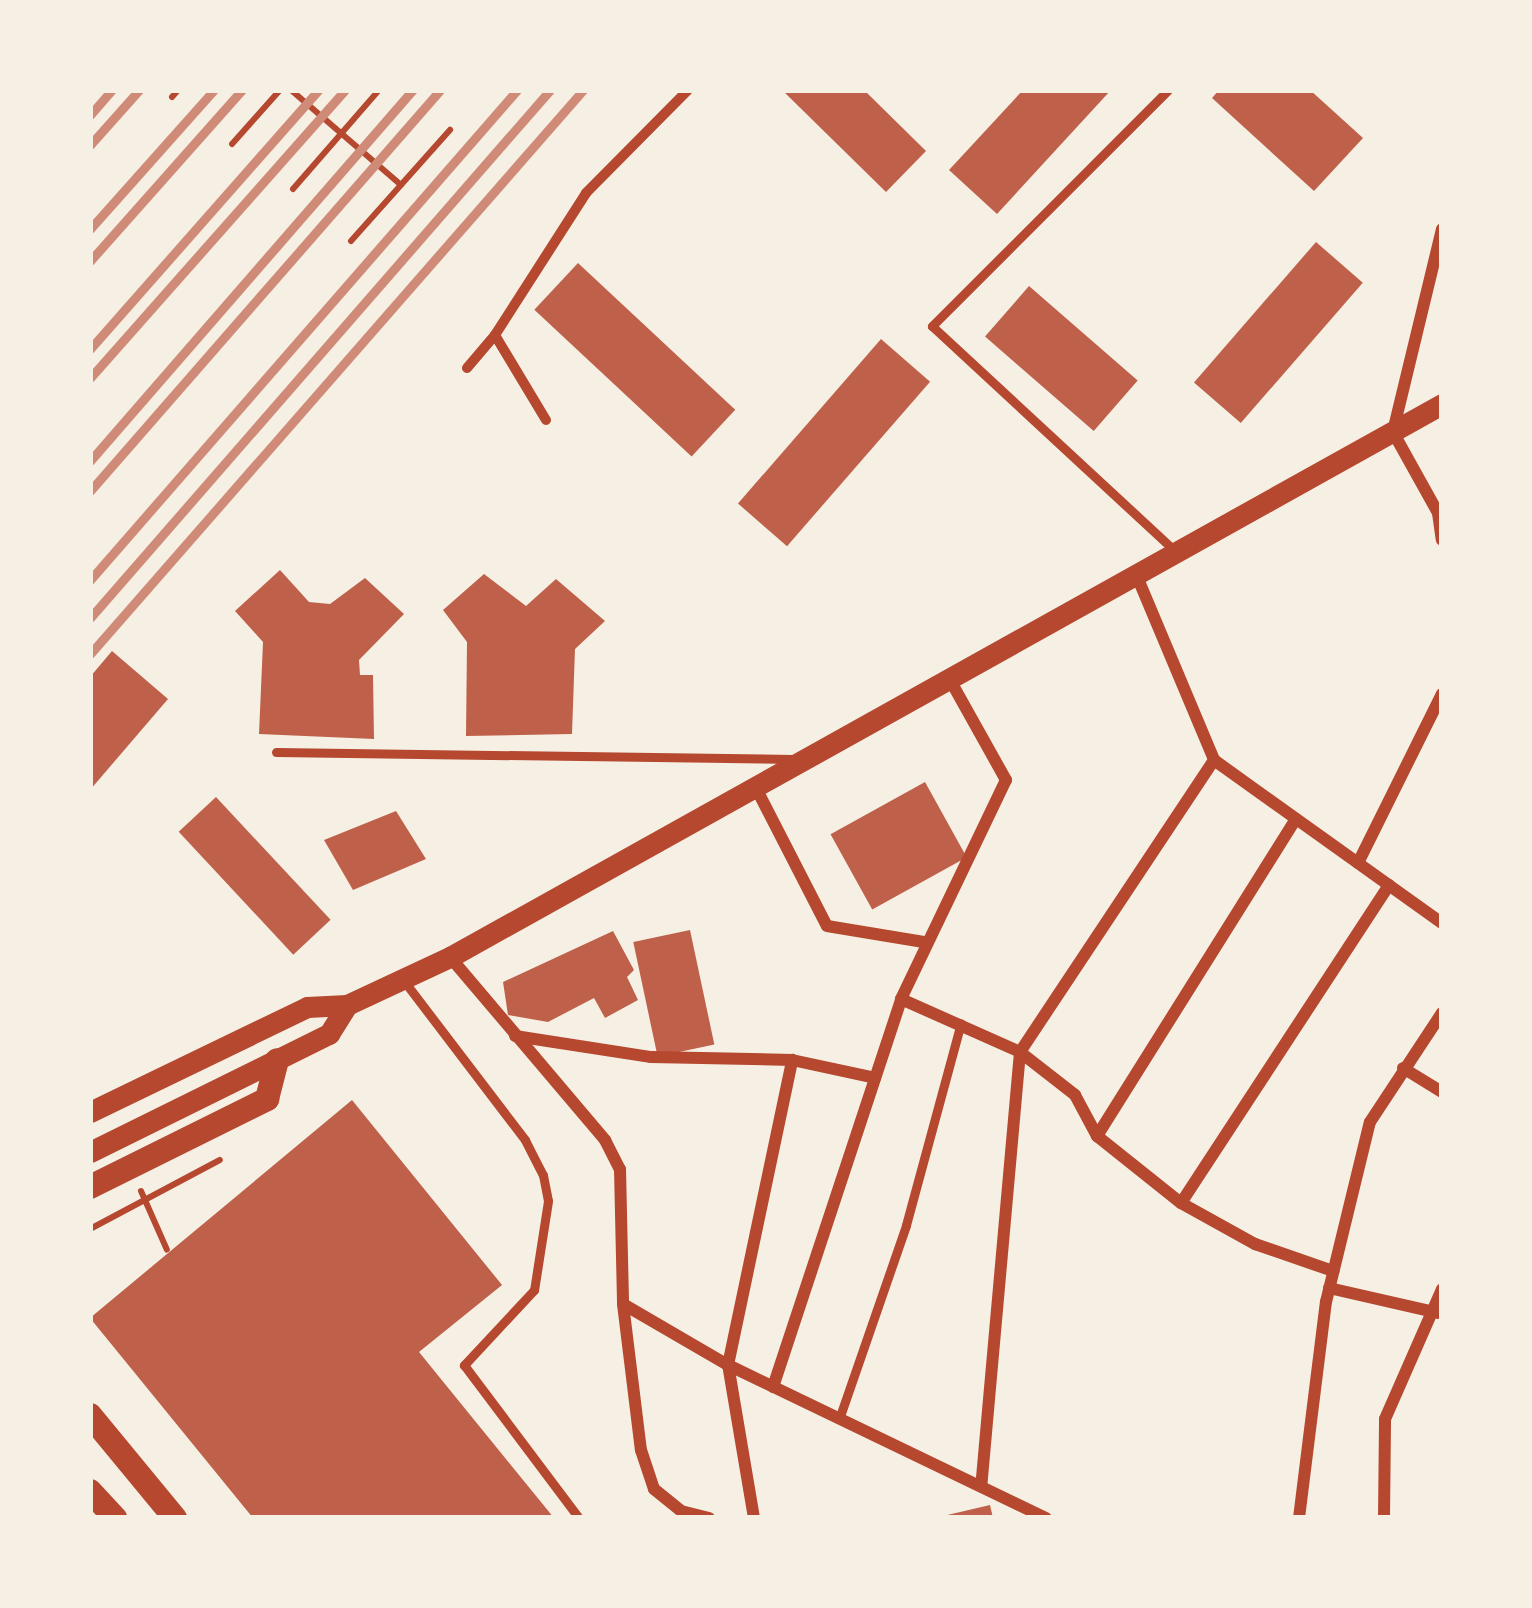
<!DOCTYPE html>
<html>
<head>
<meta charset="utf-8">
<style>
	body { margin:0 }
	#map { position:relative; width:1532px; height:1608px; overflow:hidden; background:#f6efe4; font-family:Jost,sans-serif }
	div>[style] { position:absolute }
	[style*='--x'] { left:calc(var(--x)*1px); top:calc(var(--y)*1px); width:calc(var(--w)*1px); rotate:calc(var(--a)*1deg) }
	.building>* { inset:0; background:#bf614a; transform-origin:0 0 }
	.path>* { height:6px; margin:-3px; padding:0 3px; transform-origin:3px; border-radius:3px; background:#b5482f }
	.service>* { height:9px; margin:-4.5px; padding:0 4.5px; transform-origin:4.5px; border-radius:4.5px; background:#b5482f }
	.pedestrian>* { height:10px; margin:-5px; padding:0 5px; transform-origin:5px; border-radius:5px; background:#b5482f }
	.minor>* { height:12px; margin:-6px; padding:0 6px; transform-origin:6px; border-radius:6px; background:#b5482f }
	.tertiary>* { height:21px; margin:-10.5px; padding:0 10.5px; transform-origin:10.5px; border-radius:10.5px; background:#b5482f }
	.secondary>* { height:24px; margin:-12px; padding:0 12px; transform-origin:12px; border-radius:12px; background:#b5482f }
	.rail>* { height:9px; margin:-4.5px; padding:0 4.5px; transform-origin:4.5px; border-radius:4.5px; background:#cf8b77 }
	span { translate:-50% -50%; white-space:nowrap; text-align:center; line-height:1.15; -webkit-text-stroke:12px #f6efe4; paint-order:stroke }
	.frame { position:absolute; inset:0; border:93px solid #f6efe4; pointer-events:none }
</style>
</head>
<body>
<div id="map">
	<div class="building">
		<div style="clip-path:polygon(782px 90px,864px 90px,926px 151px,886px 192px)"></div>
		<div style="clip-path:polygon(1023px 90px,1111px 90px,997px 214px,949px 170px)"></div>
		<div style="clip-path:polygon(1219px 90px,1310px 90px,1363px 138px,1314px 191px,1212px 98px)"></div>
		<div style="left:1316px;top:242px;width:62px;height:186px;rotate:41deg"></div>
		<div style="left:578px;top:263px;width:215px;height:64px;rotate:43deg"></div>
		<div style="left:1029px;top:286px;width:144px;height:67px;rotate:41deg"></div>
		<div style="left:881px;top:339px;width:65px;height:218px;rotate:41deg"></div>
		<div style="clip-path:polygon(280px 570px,309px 602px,330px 604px,365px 578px,404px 614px,359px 660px,360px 675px,373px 675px,374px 739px,259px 734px,263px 642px,235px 611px)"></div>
		<div style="clip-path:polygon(484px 574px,526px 606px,556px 579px,605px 621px,575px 649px,572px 734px,466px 736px,467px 642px,443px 610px)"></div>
		<div style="clip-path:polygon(112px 651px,168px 699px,90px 790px,90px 677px)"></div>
		<div style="left:925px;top:782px;width:86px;height:108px;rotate:61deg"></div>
		<div style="left:216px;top:797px;width:168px;height:51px;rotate:47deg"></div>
		<div style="clip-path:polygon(396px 811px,426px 859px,353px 890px,324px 840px)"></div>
		<div style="left:690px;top:930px;width:117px;height:58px;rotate:78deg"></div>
		<div style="clip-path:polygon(613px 931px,634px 970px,627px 977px,638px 1000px,605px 1018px,594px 998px,548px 1022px,508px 1015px,503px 982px)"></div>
		<div style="clip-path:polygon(352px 1100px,502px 1285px,419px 1352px,554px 1518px,253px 1518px,90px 1318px)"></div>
		<div style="clip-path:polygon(990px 1505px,993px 1518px,943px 1518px,943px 1516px)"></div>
	</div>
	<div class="path">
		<div style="--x:291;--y:90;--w:145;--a:40.8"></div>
		<div style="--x:172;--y:97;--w:9;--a:-49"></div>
		<div style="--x:232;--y:144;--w:72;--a:-48.4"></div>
		<div style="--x:293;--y:189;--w:131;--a:-49"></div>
		<div style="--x:351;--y:241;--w:149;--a:-48.3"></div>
		<div style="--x:141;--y:1191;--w:64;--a:66.2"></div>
		<div style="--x:90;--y:1229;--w:147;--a:-28"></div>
	</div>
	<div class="service">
		<div style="--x:1168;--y:90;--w:334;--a:135"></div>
		<div style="--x:932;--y:326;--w:333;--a:42.8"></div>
		<div style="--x:276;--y:752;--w:518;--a:0.77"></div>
		<div style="--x:404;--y:981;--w:200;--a:52.7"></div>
		<div style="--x:525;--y:1140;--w:39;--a:63"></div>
		<div style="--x:543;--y:1175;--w:26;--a:79"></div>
		<div style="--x:548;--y:1201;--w:90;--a:98.9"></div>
		<div style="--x:534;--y:1290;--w:103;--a:133"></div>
		<div style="--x:464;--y:1365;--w:191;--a:53.1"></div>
		<div style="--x:839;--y:1419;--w:205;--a:-70.9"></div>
		<div style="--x:906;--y:1225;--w:209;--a:-74.8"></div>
	</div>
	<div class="pedestrian">
		<div style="--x:467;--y:368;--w:43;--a:-49.7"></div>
		<div style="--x:546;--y:420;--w:99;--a:-121"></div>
		<div style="--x:495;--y:335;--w:169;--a:-57.3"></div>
		<div style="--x:586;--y:193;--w:145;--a:-45.3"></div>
	</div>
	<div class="minor">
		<div style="--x:1442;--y:229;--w:209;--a:103.6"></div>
		<div style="--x:1393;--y:432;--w:93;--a:60.9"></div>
		<div style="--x:1438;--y:513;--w:27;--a:82"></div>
		<div style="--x:1136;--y:574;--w:202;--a:67.2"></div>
		<div style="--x:1214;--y:760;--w:280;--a:35.6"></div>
		<div style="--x:1214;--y:760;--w:351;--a:123.6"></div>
		<div style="--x:1020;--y:1052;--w:70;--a:38"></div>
		<div style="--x:1075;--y:1095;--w:47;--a:61.8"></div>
		<div style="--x:1097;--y:1136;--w:107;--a:38.6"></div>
		<div style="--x:1181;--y:1203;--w:85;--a:29"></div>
		<div style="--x:1255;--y:1244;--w:83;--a:19.1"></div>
		<div style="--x:755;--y:786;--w:157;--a:62.8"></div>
		<div style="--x:827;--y:926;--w:98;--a:9.4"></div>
		<div style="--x:1358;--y:863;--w:189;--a:-63.6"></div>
		<div style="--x:450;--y:957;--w:240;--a:49.7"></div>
		<div style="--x:605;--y:1140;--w:33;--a:63"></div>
		<div style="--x:620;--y:1169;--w:135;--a:88.7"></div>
		<div style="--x:623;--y:1304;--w:147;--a:83"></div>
		<div style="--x:641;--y:1450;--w:41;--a:71.6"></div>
		<div style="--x:654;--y:1489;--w:35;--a:39"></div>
		<div style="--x:681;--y:1511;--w:29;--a:14"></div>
		<div style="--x:901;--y:999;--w:130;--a:24"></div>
		<div style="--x:1020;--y:1052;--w:436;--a:95.1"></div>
		<div style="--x:515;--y:1036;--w:138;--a:8.8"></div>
		<div style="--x:651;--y:1057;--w:141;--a:1.2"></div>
		<div style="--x:792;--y:1060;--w:85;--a:12.2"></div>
		<div style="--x:1403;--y:1068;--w:46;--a:31.6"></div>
		<div style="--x:1097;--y:1136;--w:374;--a:-57.9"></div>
		<div style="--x:1181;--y:1203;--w:380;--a:-56.8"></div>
		<div style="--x:1329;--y:1288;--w:113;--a:12.8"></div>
		<div style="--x:623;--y:1304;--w:121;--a:30.2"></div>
		<div style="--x:728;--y:1365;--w:353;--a:25.7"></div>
		<div style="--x:773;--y:1387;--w:409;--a:-71.7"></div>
		<div style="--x:901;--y:999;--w:243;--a:-64.4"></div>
		<div style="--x:1006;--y:780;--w:117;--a:-119.2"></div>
		<div style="--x:754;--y:1518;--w:155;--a:-99.6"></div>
		<div style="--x:728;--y:1365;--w:312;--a:-78.1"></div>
		<div style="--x:1299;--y:1518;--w:218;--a:-82.9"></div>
		<div style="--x:1326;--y:1302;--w:185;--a:-76.3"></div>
		<div style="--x:1370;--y:1122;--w:131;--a:-56.6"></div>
		<div style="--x:1384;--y:1518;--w:99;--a:-89.4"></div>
		<div style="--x:1385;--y:1419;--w:142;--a:-66.3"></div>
	</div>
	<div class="tertiary">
		<div style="--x:90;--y:1112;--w:241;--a:-25.8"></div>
		<div style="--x:307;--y:1007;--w:40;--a:-2.9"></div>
		<div style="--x:347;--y:1005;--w:114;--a:-25"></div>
		<div style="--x:450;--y:957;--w:1136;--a:-29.14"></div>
		<div style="--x:90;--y:1152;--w:267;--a:-26.3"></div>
		<div style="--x:329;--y:1034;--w:34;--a:-58"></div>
	</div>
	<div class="secondary">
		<div style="--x:90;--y:1187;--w:198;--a:-26.4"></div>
		<div style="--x:267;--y:1099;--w:40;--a:-75.6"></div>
		<div style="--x:90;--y:1415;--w:134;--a:50.5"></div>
		<div style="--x:90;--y:1491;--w:37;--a:47"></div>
	</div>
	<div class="rail">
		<div style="--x:90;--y:115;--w:33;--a:-49"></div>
		<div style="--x:90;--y:145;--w:74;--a:-48.3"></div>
		<div style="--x:90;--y:229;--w:186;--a:-48.3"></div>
		<div style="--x:90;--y:261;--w:229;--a:-48.4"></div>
		<div style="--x:90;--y:349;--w:345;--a:-48.6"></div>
		<div style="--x:90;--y:378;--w:385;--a:-48.5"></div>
		<div style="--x:90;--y:461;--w:492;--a:-49"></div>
		<div style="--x:90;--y:491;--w:532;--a:-48.88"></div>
		<div style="--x:90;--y:580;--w:650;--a:-48.93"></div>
		<div style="--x:90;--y:618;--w:700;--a:-48.94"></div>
		<div style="--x:90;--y:654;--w:749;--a:-48.84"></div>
	</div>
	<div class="frame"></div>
</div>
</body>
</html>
